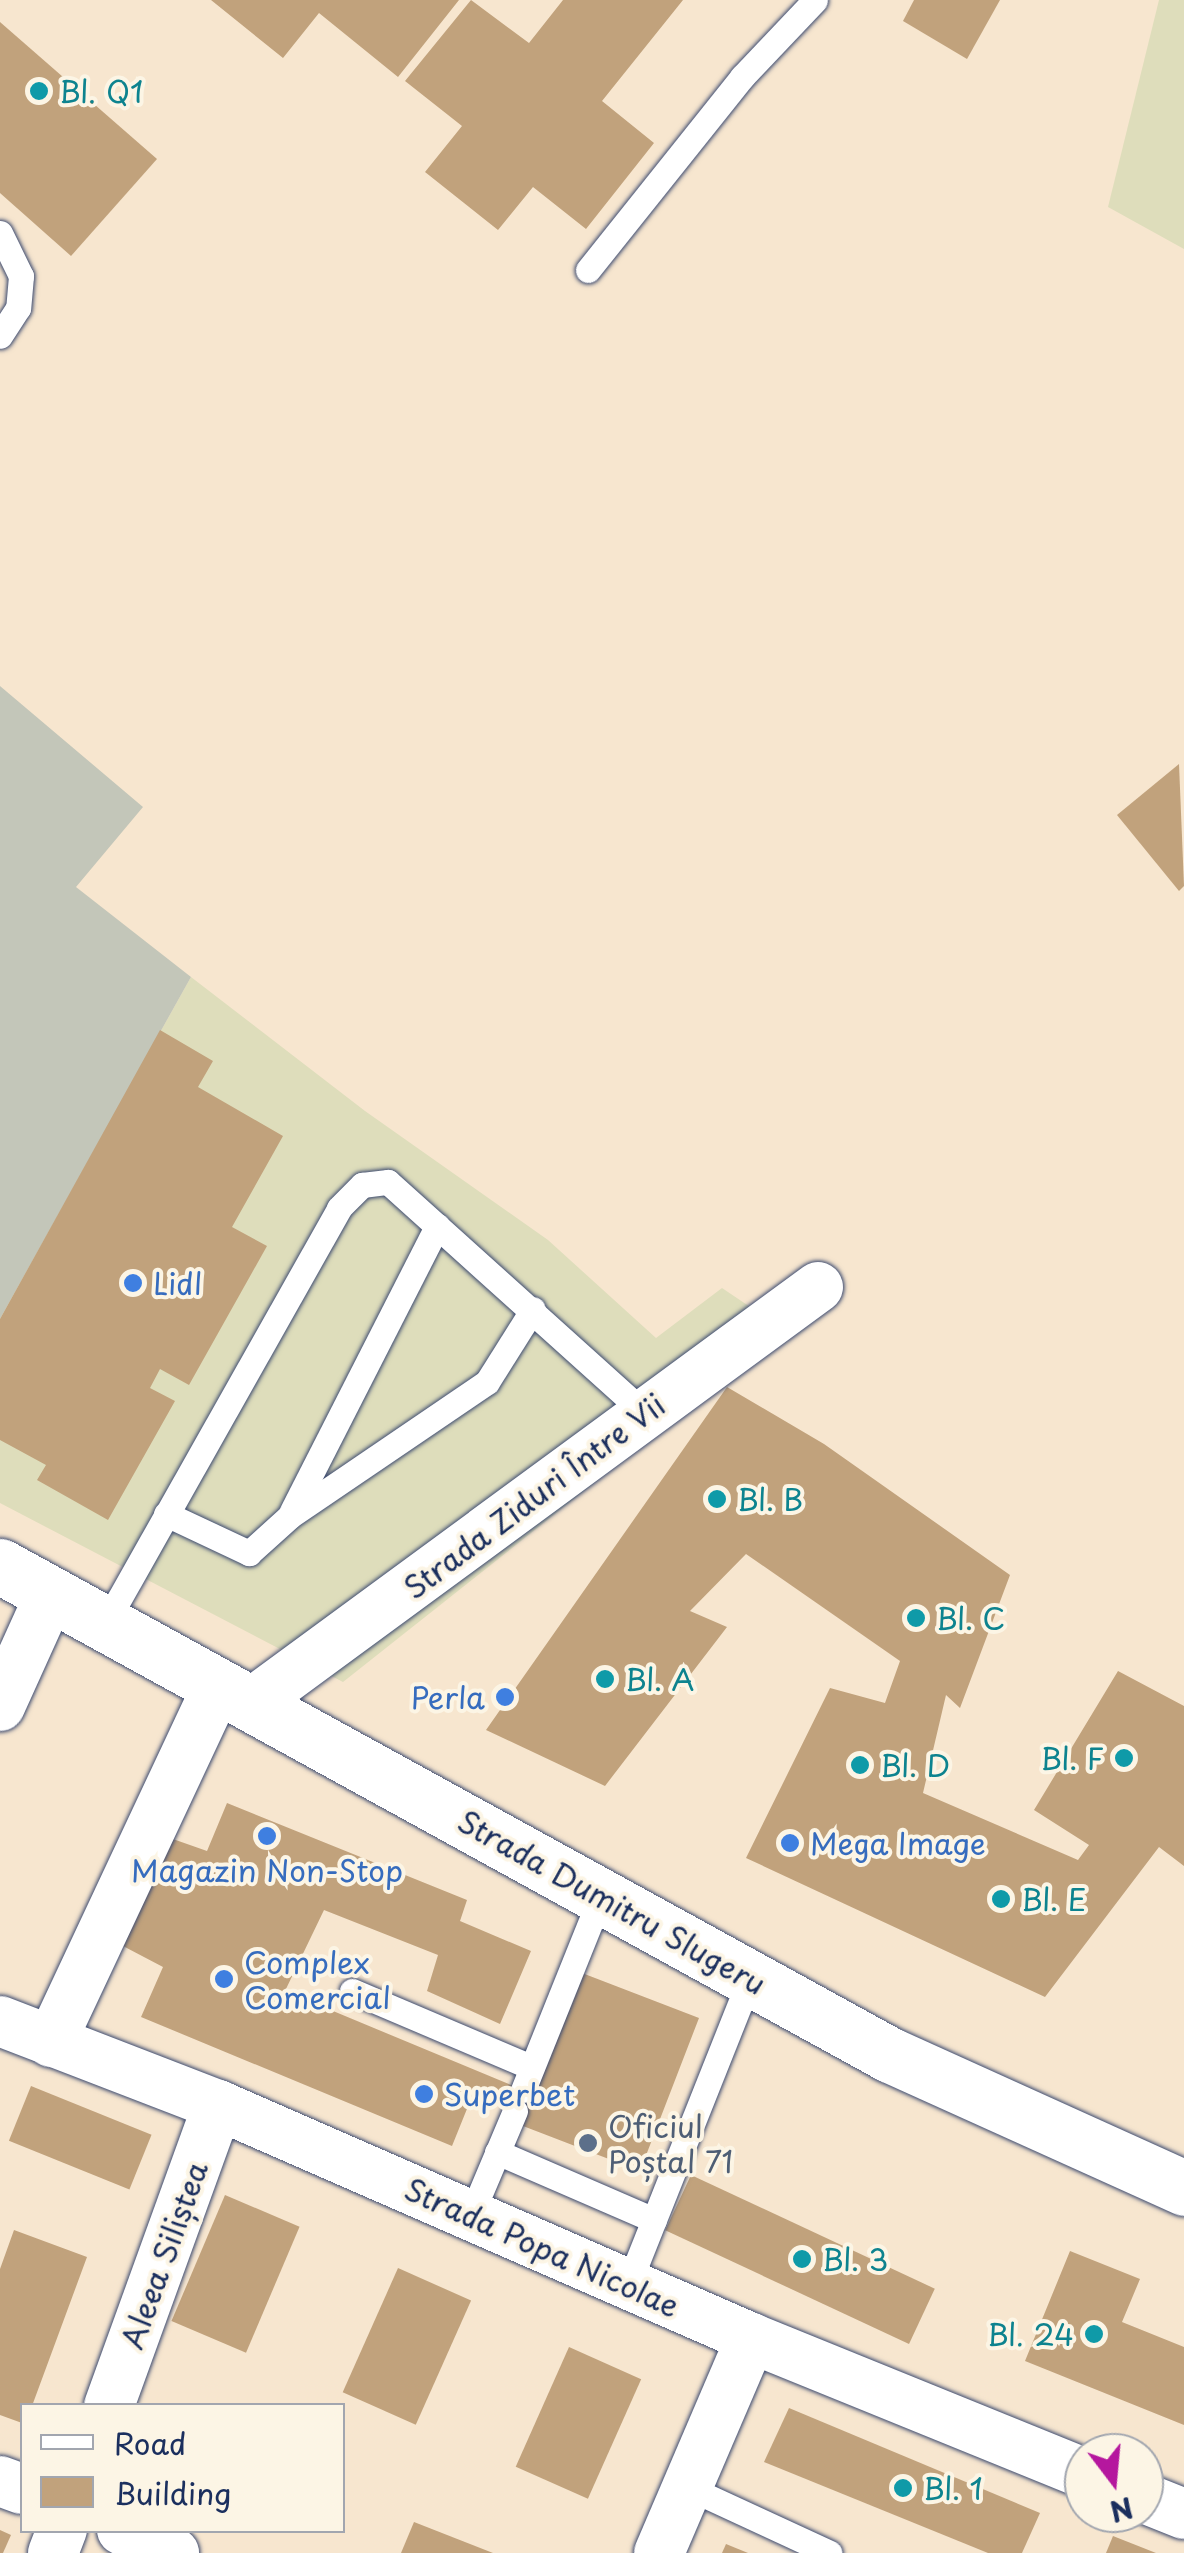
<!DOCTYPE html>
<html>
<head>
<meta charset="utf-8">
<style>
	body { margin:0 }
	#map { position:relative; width:1184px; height:2553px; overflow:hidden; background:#f7e6cf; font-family:"Playpen Sans",sans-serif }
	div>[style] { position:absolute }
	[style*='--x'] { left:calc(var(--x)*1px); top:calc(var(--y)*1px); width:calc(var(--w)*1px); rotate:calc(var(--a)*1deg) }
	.built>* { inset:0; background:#deddbb }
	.industrial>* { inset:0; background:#c3c6b9 }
	.building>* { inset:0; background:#c1a27c; transform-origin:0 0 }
	.roads { filter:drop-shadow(0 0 2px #3c4a6f) drop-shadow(0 0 2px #3c4a6f) }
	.service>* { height:25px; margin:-12.5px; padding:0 12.5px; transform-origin:12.5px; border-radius:12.5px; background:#fff }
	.minor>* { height:50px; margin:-25px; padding:0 25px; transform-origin:25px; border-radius:25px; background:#fff }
	.secondary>* { height:55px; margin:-27.5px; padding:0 27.5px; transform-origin:27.5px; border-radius:27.5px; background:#fff }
	.dots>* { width:28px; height:28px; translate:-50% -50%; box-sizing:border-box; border:5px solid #fcf5e5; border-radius:50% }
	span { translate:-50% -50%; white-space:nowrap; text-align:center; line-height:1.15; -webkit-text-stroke:8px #fcf5e5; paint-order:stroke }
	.culture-label { font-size:30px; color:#0d838f }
	.left { translate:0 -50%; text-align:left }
	.right { translate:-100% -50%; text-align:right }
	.shop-label { font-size:30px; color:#366cbe }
	.street-label { font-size:30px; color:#1b2f5e }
	.service-label { font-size:30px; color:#4e5e75 }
	.legend { position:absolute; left:20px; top:2403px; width:325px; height:130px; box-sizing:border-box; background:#fcf5e5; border:2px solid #a2a6af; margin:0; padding:12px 18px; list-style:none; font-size:30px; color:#1b2f5e }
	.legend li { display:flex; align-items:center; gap:20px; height:50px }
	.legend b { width:50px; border:2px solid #a2a6af }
	.north { position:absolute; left:1064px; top:2433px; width:100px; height:100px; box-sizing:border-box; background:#fcf5e5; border:2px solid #a2a6af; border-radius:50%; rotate:164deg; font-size:28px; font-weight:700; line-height:40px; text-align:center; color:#1b2f5e }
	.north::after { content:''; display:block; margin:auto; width:35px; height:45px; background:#b5179e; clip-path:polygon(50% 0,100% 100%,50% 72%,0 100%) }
</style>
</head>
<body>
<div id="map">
	<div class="built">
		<div style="clip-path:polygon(1159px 0,1184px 0,1184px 249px,1108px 207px)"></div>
		<div style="clip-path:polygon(191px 977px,365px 1111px,548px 1240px,656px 1338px,722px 1288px,786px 1331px,343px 1682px,0 1503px,0 1319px)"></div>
	</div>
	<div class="industrial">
		<div style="clip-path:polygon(0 686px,143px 807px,76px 887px,191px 977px,0 1319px)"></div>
	</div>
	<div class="building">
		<div style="clip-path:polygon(211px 0,459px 0,398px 77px,319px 13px,283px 58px)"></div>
		<div style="clip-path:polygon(471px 0,529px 43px,563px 0,683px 0,602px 101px,654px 143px,586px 229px,533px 187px,498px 230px,425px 172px,462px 126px,405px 81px)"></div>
		<div style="clip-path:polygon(914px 0,1000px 0,967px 59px,903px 21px)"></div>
		<div style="clip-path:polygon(0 22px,157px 159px,71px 256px,0 193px)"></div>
		<div style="clip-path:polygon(1179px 764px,1184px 886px,1179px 891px,1117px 815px)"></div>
		<div style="clip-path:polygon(160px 1030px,213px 1061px,198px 1087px,283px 1136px,232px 1227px,267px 1246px,189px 1385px,160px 1369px,150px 1388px,175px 1401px,108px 1520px,37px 1480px,46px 1465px,0 1440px,0 1319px)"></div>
		<div style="clip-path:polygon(727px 1387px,824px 1444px,1010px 1575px,960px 1708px,946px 1695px,923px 1793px,1078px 1860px,1089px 1845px,1034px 1810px,1118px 1671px,1184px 1706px,1184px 1866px,1159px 1847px,1045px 1997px,746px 1858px,830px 1688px,885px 1703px,900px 1661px,746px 1554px,690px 1611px,727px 1627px,605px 1786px,486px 1730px)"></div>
		<div style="clip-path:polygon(227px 1803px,467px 1900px,460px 1921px,531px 1951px,500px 2024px,427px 1991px,438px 1955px,324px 1910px,285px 1991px,535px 2095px,582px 1973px,699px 2018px,640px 2171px,523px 2126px,527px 2116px,473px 2094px,452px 2146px,141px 2017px,163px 1967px,123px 1946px,170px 1838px,207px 1851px)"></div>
		<div style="left:31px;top:2086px;width:130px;height:59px;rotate:22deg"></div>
		<div style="left:691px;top:2175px;width:269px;height:61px;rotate:25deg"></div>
		<div style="left:225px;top:2195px;width:81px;height:137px;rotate:23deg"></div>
		<div style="clip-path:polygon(14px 2230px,87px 2257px,32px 2406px,22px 2406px,22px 2423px,0 2415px,0 2269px)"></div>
		<div style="clip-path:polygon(1070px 2251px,1140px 2279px,1122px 2322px,1184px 2347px,1184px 2425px,1025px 2361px)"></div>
		<div style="left:398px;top:2268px;width:80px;height:136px;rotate:24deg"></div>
		<div style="left:569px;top:2347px;width:79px;height:131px;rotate:24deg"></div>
		<div style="clip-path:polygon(789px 2408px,1040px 2513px,1022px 2553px,988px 2553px,764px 2462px)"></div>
		<div style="clip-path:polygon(414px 2522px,493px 2553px,401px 2553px)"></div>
		<div style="clip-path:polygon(0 2530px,11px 2535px,3px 2553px,0 2553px)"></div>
		<div style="clip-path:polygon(1113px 2536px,1156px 2553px,1106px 2553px)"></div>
		<div style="clip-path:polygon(726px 2544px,748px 2553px,722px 2553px)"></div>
	</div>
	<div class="roads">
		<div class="service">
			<div style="--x:0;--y:233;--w:48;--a:64"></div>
			<div style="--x:21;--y:276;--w:32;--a:95"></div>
			<div style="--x:18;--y:308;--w:33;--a:123"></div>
			<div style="--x:588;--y:270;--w:247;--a:-51.4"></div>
			<div style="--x:742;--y:77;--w:106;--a:-46.5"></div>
			<div style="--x:292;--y:1511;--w:320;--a:-63"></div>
			<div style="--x:166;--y:1514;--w:92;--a:25.2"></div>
			<div style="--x:249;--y:1553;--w:55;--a:-42.1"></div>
			<div style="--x:290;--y:1516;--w:238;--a:-34.2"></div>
			<div style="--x:487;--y:1382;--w:86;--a:-57.8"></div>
			<div style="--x:105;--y:1624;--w:477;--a:-60.6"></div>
			<div style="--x:339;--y:1208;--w:33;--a:-45"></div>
			<div style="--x:362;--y:1185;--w:26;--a:-7"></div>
			<div style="--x:388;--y:1182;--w:346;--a:42"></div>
			<div style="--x:352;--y:1991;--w:194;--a:23"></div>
			<div style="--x:523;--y:2090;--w:209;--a:-68.1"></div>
			<div style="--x:497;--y:2152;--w:171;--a:23.4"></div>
			<div style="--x:471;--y:2215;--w:113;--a:-67.1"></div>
			<div style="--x:628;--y:2285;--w:330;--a:-68.3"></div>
			<div style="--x:687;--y:2487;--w:157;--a:24.8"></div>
		</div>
		<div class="minor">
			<div style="--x:249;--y:1705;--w:706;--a:-36.3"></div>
			<div style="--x:0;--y:1706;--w:124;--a:-65.7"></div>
			<div style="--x:0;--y:2021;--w:234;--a:21.1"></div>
			<div style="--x:218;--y:2105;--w:582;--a:23.61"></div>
			<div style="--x:751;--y:2338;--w:359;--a:22.1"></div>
			<div style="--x:51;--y:2042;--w:391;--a:-64.9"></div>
			<div style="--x:109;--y:2406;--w:320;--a:-70.1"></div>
			<div style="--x:0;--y:2481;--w:23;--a:20"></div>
			<div style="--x:1144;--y:2498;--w:43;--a:21.8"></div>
			<div style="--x:122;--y:2530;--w:57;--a:23.9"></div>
			<div style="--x:53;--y:2553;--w:25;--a:-69"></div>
			<div style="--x:659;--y:2553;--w:234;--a:-66.8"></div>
		</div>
		<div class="secondary">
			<div style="--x:0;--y:1566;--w:1015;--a:28.79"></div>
			<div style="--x:890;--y:2055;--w:323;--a:24.3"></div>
		</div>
	</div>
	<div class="dots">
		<div style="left:39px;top:91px;background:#0f9aa8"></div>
		<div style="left:133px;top:1283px;background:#3f7fe0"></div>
		<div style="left:717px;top:1499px;background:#0f9aa8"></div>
		<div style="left:916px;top:1618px;background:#0f9aa8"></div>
		<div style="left:605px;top:1679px;background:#0f9aa8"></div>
		<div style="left:505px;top:1697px;background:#3f7fe0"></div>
		<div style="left:1124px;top:1758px;background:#0f9aa8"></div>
		<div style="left:860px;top:1765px;background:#0f9aa8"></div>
		<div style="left:267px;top:1836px;background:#3f7fe0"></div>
		<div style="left:790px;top:1843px;background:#3f7fe0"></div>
		<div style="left:1001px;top:1899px;background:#0f9aa8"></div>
		<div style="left:224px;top:1979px;background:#3f7fe0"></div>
		<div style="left:424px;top:2094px;background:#3f7fe0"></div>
		<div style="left:588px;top:2143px;background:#5c6f8a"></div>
		<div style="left:802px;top:2259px;background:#0f9aa8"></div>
		<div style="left:1094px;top:2334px;background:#0f9aa8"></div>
		<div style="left:903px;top:2488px;background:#0f9aa8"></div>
	</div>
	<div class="culture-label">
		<span class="left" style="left:59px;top:91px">Bl. Q1</span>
		<span class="left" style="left:737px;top:1499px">Bl. B</span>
		<span class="left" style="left:936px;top:1618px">Bl. C</span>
		<span class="left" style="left:625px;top:1679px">Bl. A</span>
		<span class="right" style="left:1104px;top:1758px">Bl. F</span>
		<span class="left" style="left:880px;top:1765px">Bl. D</span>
		<span class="left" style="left:1021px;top:1899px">Bl. E</span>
		<span class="left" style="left:822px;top:2259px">Bl. 3</span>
		<span class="right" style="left:1074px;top:2334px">Bl. 24</span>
		<span class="left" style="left:923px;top:2488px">Bl. 1</span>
	</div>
	<div class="shop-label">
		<span class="left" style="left:153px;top:1283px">Lidl</span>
		<span class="right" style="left:485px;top:1697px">Perla</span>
		<span class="left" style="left:810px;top:1843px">Mega Image</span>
		<span style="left:267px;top:1870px">Magazin Non-Stop</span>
		<span class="left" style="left:244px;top:1979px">Complex<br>Comercial</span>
		<span class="left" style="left:444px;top:2094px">Superbet</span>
	</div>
	<div class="street-label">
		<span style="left:534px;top:1496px;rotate:-37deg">Strada Ziduri Între Vii</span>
		<span style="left:612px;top:1902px;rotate:29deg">Strada Dumitru Slugeru</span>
		<span style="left:542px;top:2247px;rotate:24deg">Strada Popa Nicolae</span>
		<span style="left:164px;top:2255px;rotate:-70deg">Aleea Siliștea</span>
	</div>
	<div class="service-label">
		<span class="left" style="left:608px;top:2143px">Oficiul<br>Poștal 71</span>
	</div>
	<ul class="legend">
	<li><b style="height:12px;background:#fff"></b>Road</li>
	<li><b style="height:28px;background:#c1a27c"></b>Building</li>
	</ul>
	<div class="north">N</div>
</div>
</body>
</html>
